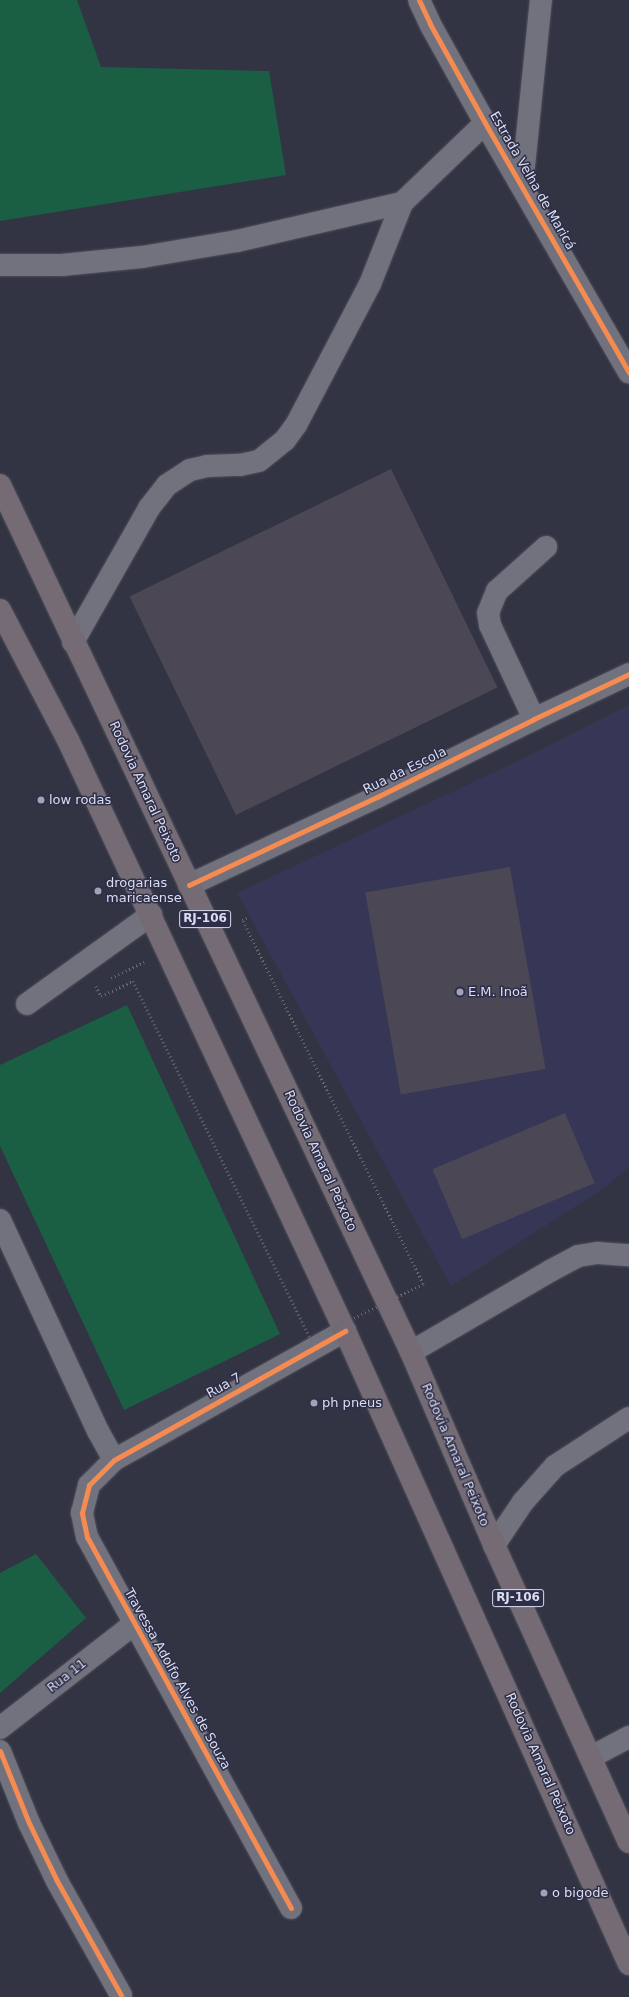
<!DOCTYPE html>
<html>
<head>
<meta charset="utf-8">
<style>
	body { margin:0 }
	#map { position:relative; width:629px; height:1997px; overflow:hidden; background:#333443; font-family:"DejaVu Sans",sans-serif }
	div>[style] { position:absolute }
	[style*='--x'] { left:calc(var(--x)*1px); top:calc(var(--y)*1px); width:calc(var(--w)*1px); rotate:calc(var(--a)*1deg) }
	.built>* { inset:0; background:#363756 }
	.green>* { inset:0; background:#1a5e44 }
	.building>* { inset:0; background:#4b4754; transform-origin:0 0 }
	.path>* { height:2.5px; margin-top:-1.25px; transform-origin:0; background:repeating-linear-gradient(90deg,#696a75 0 1px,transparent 0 4px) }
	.roads { filter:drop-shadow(0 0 1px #4f505c) drop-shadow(0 0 1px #4f505c) }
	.minor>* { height:22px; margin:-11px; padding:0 11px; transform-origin:11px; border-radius:11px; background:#71727e }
	.highway>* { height:22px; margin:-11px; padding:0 11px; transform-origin:11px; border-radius:11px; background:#746b74 }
	.path-bridge>* { height:2.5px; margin-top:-1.25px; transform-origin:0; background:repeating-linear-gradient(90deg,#696a75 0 1px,transparent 0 4px) }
	.cycleway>* { height:5px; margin:-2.5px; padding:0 2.5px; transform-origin:2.5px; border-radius:2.5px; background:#f68b52 }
	.dots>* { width:11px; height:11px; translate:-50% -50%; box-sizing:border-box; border:2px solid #2d2e49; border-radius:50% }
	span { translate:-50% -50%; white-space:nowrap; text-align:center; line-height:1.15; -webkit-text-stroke:3px #2d2e49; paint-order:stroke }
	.shield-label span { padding:1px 3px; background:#2d2e49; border:1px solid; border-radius:3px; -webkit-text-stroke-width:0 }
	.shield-label { font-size:12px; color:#dcdeef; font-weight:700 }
	.street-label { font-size:13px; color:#dcdeef }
	.poi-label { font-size:13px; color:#dcdeef }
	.left { translate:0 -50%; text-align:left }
</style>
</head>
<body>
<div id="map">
	<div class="built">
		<div style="clip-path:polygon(629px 705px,629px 1167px,604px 1188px,451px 1286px,237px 893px,522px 759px)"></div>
	</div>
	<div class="green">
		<div style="clip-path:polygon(0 0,77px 0,101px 67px,269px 71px,286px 175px,0 221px)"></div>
		<div style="clip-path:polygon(127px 1005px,280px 1334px,124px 1410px,0 1146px,0 1065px)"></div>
		<div style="clip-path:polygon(36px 1554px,86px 1618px,0 1693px,0 1573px)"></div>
	</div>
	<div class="building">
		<div style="left:391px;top:469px;width:243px;height:291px;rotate:64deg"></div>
		<div style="left:510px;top:867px;width:205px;height:147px;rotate:80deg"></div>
		<div style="left:565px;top:1113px;width:76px;height:144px;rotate:67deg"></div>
	</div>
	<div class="path">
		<div style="--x:242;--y:920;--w:7;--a:-27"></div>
		<div style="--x:111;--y:978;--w:37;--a:-26"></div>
		<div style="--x:96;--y:986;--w:11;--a:63"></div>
		<div style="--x:101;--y:996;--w:35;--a:-25"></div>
	</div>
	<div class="roads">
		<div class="minor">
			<div style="--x:419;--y:0;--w:26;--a:65"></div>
			<div style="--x:430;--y:24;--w:113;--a:60.9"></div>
			<div style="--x:485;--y:123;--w:288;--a:60"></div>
			<div style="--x:522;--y:186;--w:187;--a:-84.2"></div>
			<div style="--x:0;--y:265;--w:62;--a:0"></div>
			<div style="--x:62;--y:265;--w:80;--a:-5.7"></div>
			<div style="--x:142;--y:257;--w:96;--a:-9.6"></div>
			<div style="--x:237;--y:241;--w:169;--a:-13"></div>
			<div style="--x:73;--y:642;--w:154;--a:-60.4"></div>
			<div style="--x:149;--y:508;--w:29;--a:-52"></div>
			<div style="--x:167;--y:485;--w:27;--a:-33"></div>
			<div style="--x:190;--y:470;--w:17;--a:-13"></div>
			<div style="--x:207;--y:466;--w:33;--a:-2"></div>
			<div style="--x:240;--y:465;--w:19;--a:-12"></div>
			<div style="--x:259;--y:461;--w:33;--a:-39"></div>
			<div style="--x:285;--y:440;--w:19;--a:-54"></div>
			<div style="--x:296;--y:425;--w:159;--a:-62.3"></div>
			<div style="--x:370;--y:284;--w:87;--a:-68.4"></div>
			<div style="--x:402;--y:203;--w:115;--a:-43.9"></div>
			<div style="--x:534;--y:719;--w:104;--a:-115.1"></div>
			<div style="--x:490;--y:625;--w:12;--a:-99"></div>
			<div style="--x:488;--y:613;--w:24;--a:-68"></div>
			<div style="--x:497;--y:591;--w:66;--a:-41.9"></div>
			<div style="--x:189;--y:885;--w:208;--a:-25.1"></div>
			<div style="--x:377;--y:797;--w:175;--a:-26.4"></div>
			<div style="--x:534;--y:719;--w:105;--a:-25.3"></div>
			<div style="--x:27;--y:1004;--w:153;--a:-35.7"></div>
			<div style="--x:0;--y:1220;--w:233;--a:65.1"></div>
			<div style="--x:98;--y:1431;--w:33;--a:61"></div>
			<div style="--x:411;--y:1352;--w:161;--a:-30.2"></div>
			<div style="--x:550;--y:1271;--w:32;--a:-28"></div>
			<div style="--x:578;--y:1256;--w:20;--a:-9"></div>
			<div style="--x:598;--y:1253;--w:31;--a:4"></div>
			<div style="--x:494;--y:1545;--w:52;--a:-56"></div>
			<div style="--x:523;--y:1502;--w:48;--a:-48.4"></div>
			<div style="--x:555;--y:1466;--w:88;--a:-33"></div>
			<div style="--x:0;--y:1728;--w:170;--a:-37.8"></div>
			<div style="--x:0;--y:1751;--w:78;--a:68.1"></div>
			<div style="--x:29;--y:1823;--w:64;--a:64.2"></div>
			<div style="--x:57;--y:1881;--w:131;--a:60.7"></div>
			<div style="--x:591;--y:1757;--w:43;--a:-27.8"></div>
			<div style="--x:291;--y:1908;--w:423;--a:-118.8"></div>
			<div style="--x:87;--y:1537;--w:25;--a:-102"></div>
			<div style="--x:82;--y:1513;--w:29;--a:-76"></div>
			<div style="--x:89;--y:1485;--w:35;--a:-45"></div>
			<div style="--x:114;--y:1460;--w:265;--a:-29.2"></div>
		</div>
		<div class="highway">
			<div style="--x:0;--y:485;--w:959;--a:64.64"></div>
			<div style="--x:411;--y:1352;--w:210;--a:66.7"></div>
			<div style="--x:494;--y:1545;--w:326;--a:65.6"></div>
			<div style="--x:0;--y:610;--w:147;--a:62.4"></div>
			<div style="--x:68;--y:740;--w:653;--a:64.89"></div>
			<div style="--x:345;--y:1331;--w:694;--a:65.84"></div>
		</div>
	</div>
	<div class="path-bridge">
		<div style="--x:133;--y:981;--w:400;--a:63.6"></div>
		<div style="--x:311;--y:1339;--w:125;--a:-26.2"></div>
		<div style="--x:423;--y:1284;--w:407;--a:-116.4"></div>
	</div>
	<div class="cycleway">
		<div style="--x:419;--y:0;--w:26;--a:65"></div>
		<div style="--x:430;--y:24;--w:113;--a:60.9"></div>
		<div style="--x:485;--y:123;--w:288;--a:60"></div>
		<div style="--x:189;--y:885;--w:208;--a:-25.1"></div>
		<div style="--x:377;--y:797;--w:175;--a:-26.4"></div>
		<div style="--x:534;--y:719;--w:105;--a:-25.3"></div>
		<div style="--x:0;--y:1751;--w:78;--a:68.1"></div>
		<div style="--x:29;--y:1823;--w:64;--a:64.2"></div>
		<div style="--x:57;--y:1881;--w:131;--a:60.7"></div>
		<div style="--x:291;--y:1908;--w:423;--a:-118.8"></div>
		<div style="--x:87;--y:1537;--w:25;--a:-102"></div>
		<div style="--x:82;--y:1513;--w:29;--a:-76"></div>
		<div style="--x:89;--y:1485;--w:35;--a:-45"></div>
		<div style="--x:114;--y:1460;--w:265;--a:-29.2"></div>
	</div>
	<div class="dots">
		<div style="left:41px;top:800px;background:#a1a2b3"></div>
		<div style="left:98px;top:891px;background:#a1a2b3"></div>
		<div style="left:460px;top:992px;background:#a1a2b3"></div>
		<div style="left:314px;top:1403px;background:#a1a2b3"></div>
		<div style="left:544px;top:1893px;background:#a1a2b3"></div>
	</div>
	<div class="shield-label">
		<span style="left:205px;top:919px">RJ-106</span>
		<span style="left:518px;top:1598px">RJ-106</span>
	</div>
	<div class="street-label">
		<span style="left:532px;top:181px;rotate:60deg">Estrada Velha de Maricá</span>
		<span style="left:405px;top:771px;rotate:-26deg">Rua da Escola</span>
		<span style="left:145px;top:792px;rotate:65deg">Rodovia Amaral Peixoto</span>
		<span style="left:320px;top:1161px;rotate:65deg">Rodovia Amaral Peixoto</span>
		<span style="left:224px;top:1386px;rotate:-29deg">Rua 7</span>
		<span style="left:455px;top:1455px;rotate:67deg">Rodovia Amaral Peixoto</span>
		<span style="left:67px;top:1676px;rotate:-38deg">Rua 11</span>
		<span style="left:177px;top:1679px;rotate:61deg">Travessa Adolfo Alves de Souza</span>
		<span style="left:540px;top:1764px;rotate:66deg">Rodovia Amaral Peixoto</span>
	</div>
	<div class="poi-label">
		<span class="left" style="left:49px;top:800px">low rodas</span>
		<span class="left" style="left:106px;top:891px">drogarias<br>maricaense</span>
		<span class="left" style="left:468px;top:992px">E.M. Inoã</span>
		<span class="left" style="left:322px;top:1403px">ph pneus</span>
		<span class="left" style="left:552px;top:1893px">o bigode</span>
	</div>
</div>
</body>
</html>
